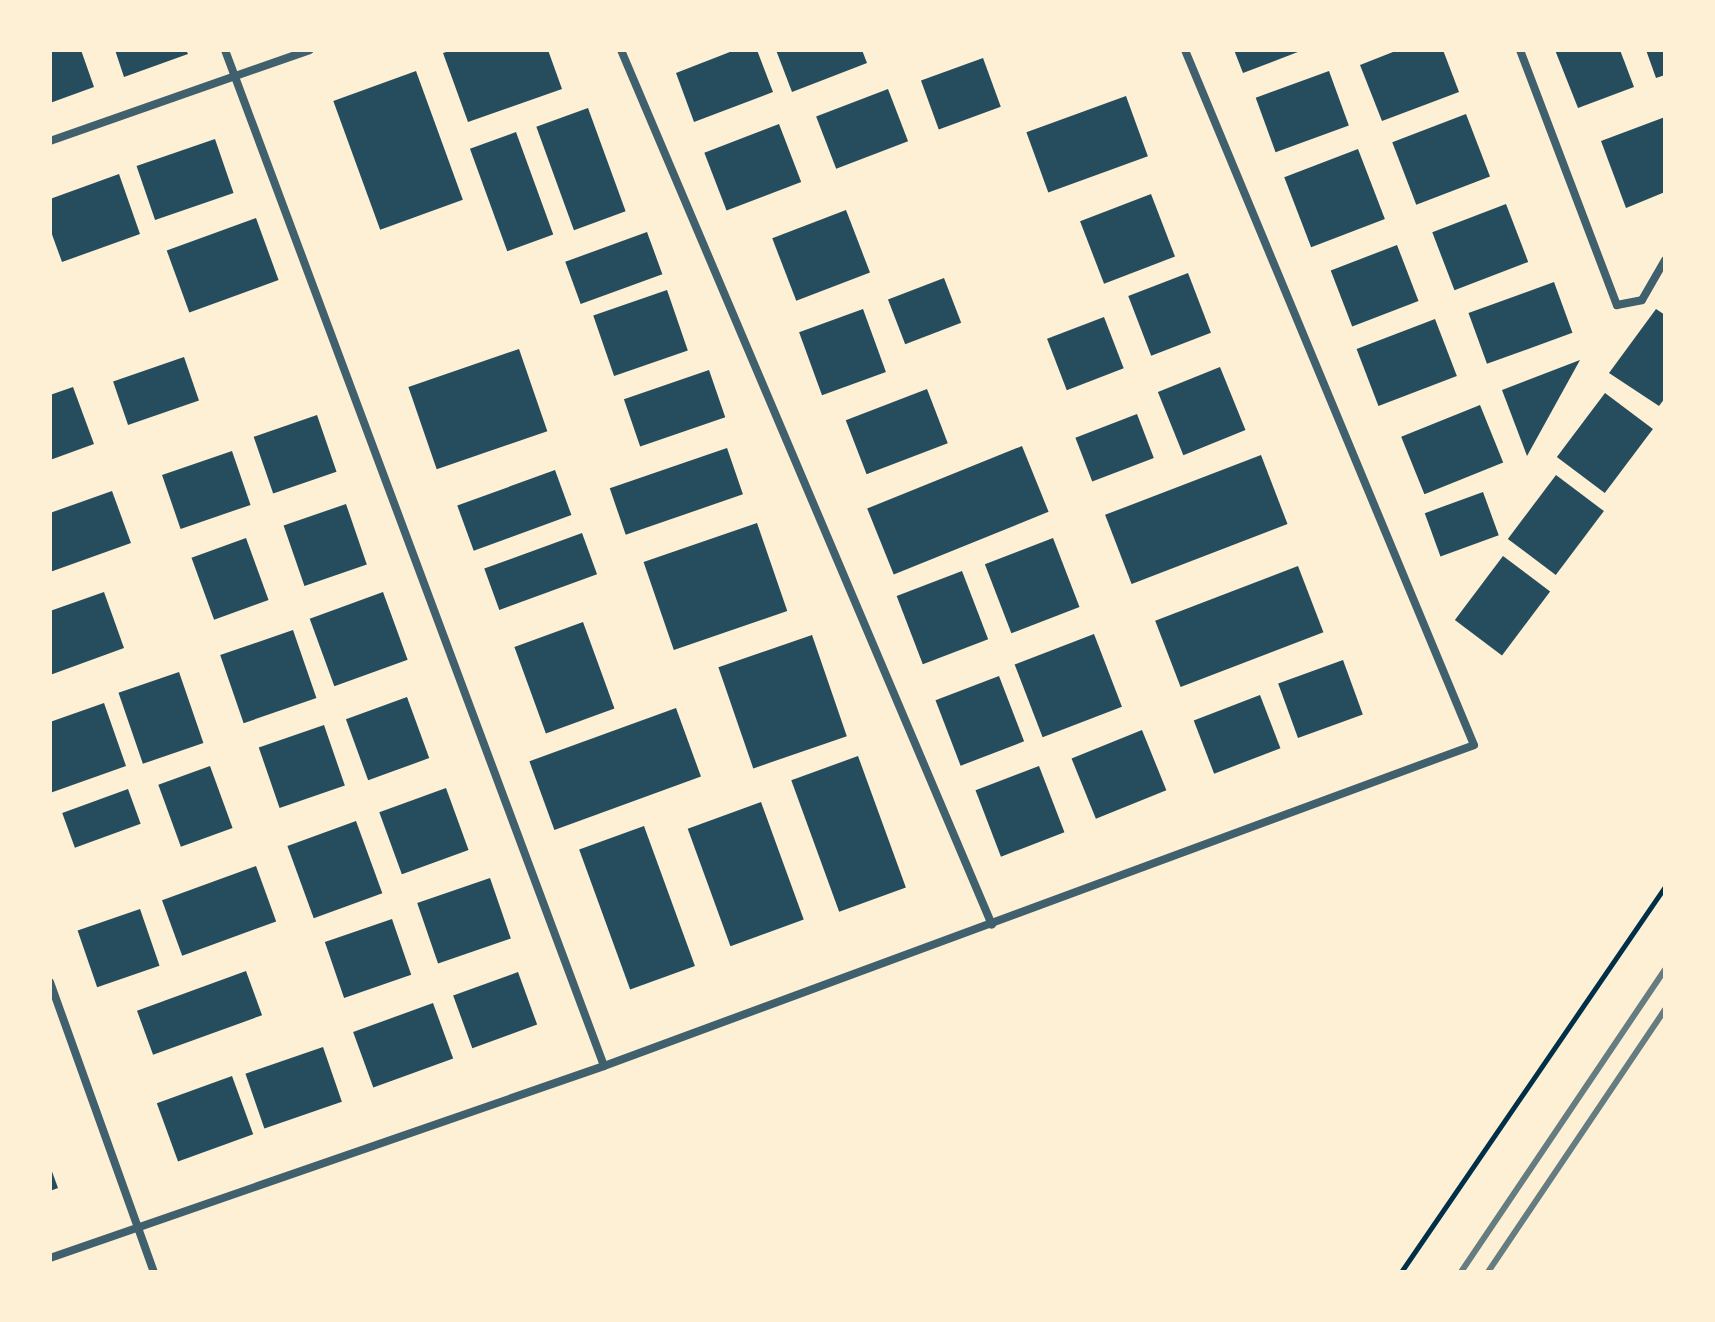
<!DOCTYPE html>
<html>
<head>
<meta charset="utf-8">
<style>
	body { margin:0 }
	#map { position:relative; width:1715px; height:1322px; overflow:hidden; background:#fdf0d5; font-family:"Playfair Display",serif }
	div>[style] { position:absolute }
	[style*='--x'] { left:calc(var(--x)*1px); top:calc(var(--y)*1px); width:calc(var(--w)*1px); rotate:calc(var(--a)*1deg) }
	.building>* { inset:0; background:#264d5e; transform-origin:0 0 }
	.path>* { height:5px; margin:-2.5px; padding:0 2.5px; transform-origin:2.5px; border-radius:2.5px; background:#003049 }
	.minor>* { height:8px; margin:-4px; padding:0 4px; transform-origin:4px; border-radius:4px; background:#3f606c }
	.rail>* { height:6px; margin:-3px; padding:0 3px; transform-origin:3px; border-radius:3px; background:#657d81 }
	span { translate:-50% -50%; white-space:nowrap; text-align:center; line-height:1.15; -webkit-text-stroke:7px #fdf0d5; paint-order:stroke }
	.frame { position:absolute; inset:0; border:52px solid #fdf0d5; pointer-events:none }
</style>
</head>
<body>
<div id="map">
	<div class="building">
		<div style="clip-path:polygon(50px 50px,81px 50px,94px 87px,50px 103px)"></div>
		<div style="clip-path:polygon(115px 50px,186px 50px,188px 54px,124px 77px)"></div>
		<div style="clip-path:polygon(453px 50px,548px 50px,562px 89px,468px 122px,443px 53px)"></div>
		<div style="clip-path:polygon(735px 50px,757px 50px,773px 92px,694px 122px,676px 73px)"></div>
		<div style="clip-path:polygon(776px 50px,862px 50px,867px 63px,792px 92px)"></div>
		<div style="clip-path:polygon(1234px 50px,1303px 50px,1243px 73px)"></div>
		<div style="clip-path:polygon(1398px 50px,1443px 50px,1459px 92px,1382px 121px,1360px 65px)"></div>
		<div style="clip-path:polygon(1555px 50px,1620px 50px,1634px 87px,1578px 108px)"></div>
		<div style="clip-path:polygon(1646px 50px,1665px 50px,1665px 75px,1656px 78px)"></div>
		<div style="left:983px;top:58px;width:52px;height:66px;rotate:70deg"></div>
		<div style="left:416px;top:71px;width:137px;height:88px;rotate:70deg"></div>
		<div style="left:1329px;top:71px;width:58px;height:78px;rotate:70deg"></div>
		<div style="left:888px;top:89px;width:56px;height:77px;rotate:69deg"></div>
		<div style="left:1126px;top:96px;width:64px;height:106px;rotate:70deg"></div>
		<div style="left:588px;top:108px;width:110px;height:55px;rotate:70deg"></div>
		<div style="left:1466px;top:114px;width:67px;height:79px;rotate:69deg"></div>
		<div style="clip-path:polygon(1665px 117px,1665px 192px,1626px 208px,1601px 141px)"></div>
		<div style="left:779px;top:124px;width:62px;height:80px;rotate:69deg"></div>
		<div style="left:516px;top:132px;width:109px;height:49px;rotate:70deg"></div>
		<div style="left:215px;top:139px;width:57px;height:83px;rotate:71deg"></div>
		<div style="left:1358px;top:149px;width:75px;height:79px;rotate:69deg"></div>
		<div style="clip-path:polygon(119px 174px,140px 234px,62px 262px,50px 229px,50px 199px)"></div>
		<div style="left:1151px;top:194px;width:67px;height:76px;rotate:69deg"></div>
		<div style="left:1506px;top:204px;width:62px;height:79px;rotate:69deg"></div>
		<div style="left:846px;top:210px;width:67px;height:79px;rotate:69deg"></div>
		<div style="left:256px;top:218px;width:66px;height:95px;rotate:70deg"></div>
		<div style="left:647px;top:232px;width:45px;height:87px;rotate:70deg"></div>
		<div style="left:1397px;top:245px;width:60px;height:71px;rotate:69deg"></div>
		<div style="left:1188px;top:273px;width:64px;height:64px;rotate:69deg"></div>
		<div style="left:944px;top:278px;width:48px;height:60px;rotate:69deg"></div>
		<div style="left:1554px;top:282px;width:54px;height:91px;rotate:70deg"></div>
		<div style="left:667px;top:290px;width:64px;height:78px;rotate:71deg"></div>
		<div style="left:863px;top:309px;width:67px;height:68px;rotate:70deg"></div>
		<div style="clip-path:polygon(1656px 309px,1665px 315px,1665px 398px,1659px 406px,1609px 373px)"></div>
		<div style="left:1104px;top:317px;width:55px;height:61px;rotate:69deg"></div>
		<div style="left:1435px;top:319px;width:61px;height:84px;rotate:69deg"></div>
		<div style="left:519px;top:349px;width:87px;height:117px;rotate:71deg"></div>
		<div style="left:184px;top:357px;width:46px;height:75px;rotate:71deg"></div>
		<div style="clip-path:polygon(1580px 360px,1527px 456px,1502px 390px)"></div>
		<div style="left:1220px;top:367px;width:68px;height:67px;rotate:68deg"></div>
		<div style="left:709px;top:370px;width:50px;height:90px;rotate:71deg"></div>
		<div style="clip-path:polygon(73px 387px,94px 444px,50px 460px,50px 395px)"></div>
		<div style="left:927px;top:389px;width:58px;height:87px;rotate:69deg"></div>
		<div style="left:1605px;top:393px;width:60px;height:80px;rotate:37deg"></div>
		<div style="left:1480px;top:405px;width:62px;height:85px;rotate:68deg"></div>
		<div style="left:1137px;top:414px;width:47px;height:66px;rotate:69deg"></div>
		<div style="left:317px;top:415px;width:60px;height:67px;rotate:71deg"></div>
		<div style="left:1022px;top:446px;width:71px;height:167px;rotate:68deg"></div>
		<div style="left:727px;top:448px;width:49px;height:124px;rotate:71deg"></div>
		<div style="left:232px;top:451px;width:57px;height:74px;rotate:71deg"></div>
		<div style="left:1261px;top:455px;width:74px;height:167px;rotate:69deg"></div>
		<div style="left:555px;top:470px;width:48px;height:104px;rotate:70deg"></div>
		<div style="left:1556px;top:475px;width:60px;height:80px;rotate:37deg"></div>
		<div style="clip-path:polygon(112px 491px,131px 543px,50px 572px,50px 513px)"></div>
		<div style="left:1483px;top:492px;width:46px;height:62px;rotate:70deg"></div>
		<div style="left:346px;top:504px;width:64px;height:66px;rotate:71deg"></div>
		<div style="left:757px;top:523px;width:93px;height:120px;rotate:71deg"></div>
		<div style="left:582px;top:533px;width:44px;height:104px;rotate:70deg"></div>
		<div style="left:246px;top:538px;width:66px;height:58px;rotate:70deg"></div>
		<div style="left:1053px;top:538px;width:74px;height:73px;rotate:69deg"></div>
		<div style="left:1503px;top:556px;width:59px;height:80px;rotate:37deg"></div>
		<div style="left:1298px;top:566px;width:71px;height:153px;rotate:69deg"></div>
		<div style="left:962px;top:571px;width:73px;height:70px;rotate:69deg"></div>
		<div style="clip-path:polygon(104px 592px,124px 648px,50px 675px,50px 611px)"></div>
		<div style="left:383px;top:592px;width:72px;height:78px;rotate:70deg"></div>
		<div style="left:583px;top:622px;width:92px;height:73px;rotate:70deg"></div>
		<div style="left:293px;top:630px;width:72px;height:77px;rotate:71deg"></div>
		<div style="left:1094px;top:634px;width:78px;height:85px;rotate:69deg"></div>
		<div style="left:812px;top:635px;width:107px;height:99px;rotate:71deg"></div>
		<div style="left:1343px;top:660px;width:58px;height:69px;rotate:70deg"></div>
		<div style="left:179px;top:672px;width:75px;height:64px;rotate:71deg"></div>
		<div style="left:999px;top:676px;width:70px;height:68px;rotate:69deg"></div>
		<div style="left:1260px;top:695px;width:57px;height:71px;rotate:69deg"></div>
		<div style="left:407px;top:697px;width:65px;height:65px;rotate:70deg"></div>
		<div style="clip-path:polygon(104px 703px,126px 766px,50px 793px,50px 722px)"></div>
		<div style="left:676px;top:708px;width:73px;height:156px;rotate:70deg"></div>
		<div style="left:324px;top:725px;width:64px;height:69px;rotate:71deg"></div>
		<div style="left:1142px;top:730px;width:65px;height:76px;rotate:68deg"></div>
		<div style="left:858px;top:756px;width:140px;height:71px;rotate:70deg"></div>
		<div style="left:210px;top:766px;width:66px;height:55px;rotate:70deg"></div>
		<div style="left:1039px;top:766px;width:71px;height:68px;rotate:69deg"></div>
		<div style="left:446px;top:788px;width:66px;height:71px;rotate:70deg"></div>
		<div style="left:128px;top:789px;width:37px;height:70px;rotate:70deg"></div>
		<div style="left:761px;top:802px;width:125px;height:78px;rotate:70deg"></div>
		<div style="left:356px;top:821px;width:77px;height:73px;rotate:70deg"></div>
		<div style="left:644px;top:826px;width:149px;height:69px;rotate:70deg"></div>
		<div style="left:256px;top:866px;width:59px;height:100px;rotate:70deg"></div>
		<div style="left:490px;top:878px;width:64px;height:77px;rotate:71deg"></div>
		<div style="left:140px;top:909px;width:60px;height:66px;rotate:71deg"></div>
		<div style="left:392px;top:919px;width:59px;height:71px;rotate:71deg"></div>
		<div style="left:246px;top:971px;width:47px;height:116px;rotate:70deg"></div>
		<div style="left:518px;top:972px;width:56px;height:69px;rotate:70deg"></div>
		<div style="left:433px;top:1003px;width:59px;height:85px;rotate:70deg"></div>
		<div style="left:323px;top:1047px;width:58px;height:82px;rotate:71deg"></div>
		<div style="left:232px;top:1076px;width:62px;height:80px;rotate:70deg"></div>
		<div style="clip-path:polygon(50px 1166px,58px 1188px,50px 1191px)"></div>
	</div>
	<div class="path">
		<div style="--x:1401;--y:1272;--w:468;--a:-55.6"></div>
	</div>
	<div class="minor">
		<div style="--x:225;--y:50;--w:1084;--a:69.54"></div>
		<div style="--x:621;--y:50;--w:950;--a:67.02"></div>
		<div style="--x:1520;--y:50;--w:273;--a:69.2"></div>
		<div style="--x:1617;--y:305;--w:25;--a:-11"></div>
		<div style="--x:1642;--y:300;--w:46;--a:-60.1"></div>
		<div style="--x:50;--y:141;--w:275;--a:-19.3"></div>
		<div style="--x:50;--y:982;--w:308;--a:70.3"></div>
		<div style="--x:50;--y:1258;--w:586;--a:-19.11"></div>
		<div style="--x:604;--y:1066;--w:927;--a:-20.25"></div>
		<div style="--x:1474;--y:745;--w:753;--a:-112.58"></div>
	</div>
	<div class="rail">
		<div style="--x:1461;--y:1272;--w:364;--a:-56"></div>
		<div style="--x:1488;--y:1272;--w:316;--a:-56"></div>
	</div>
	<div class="frame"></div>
</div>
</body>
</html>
